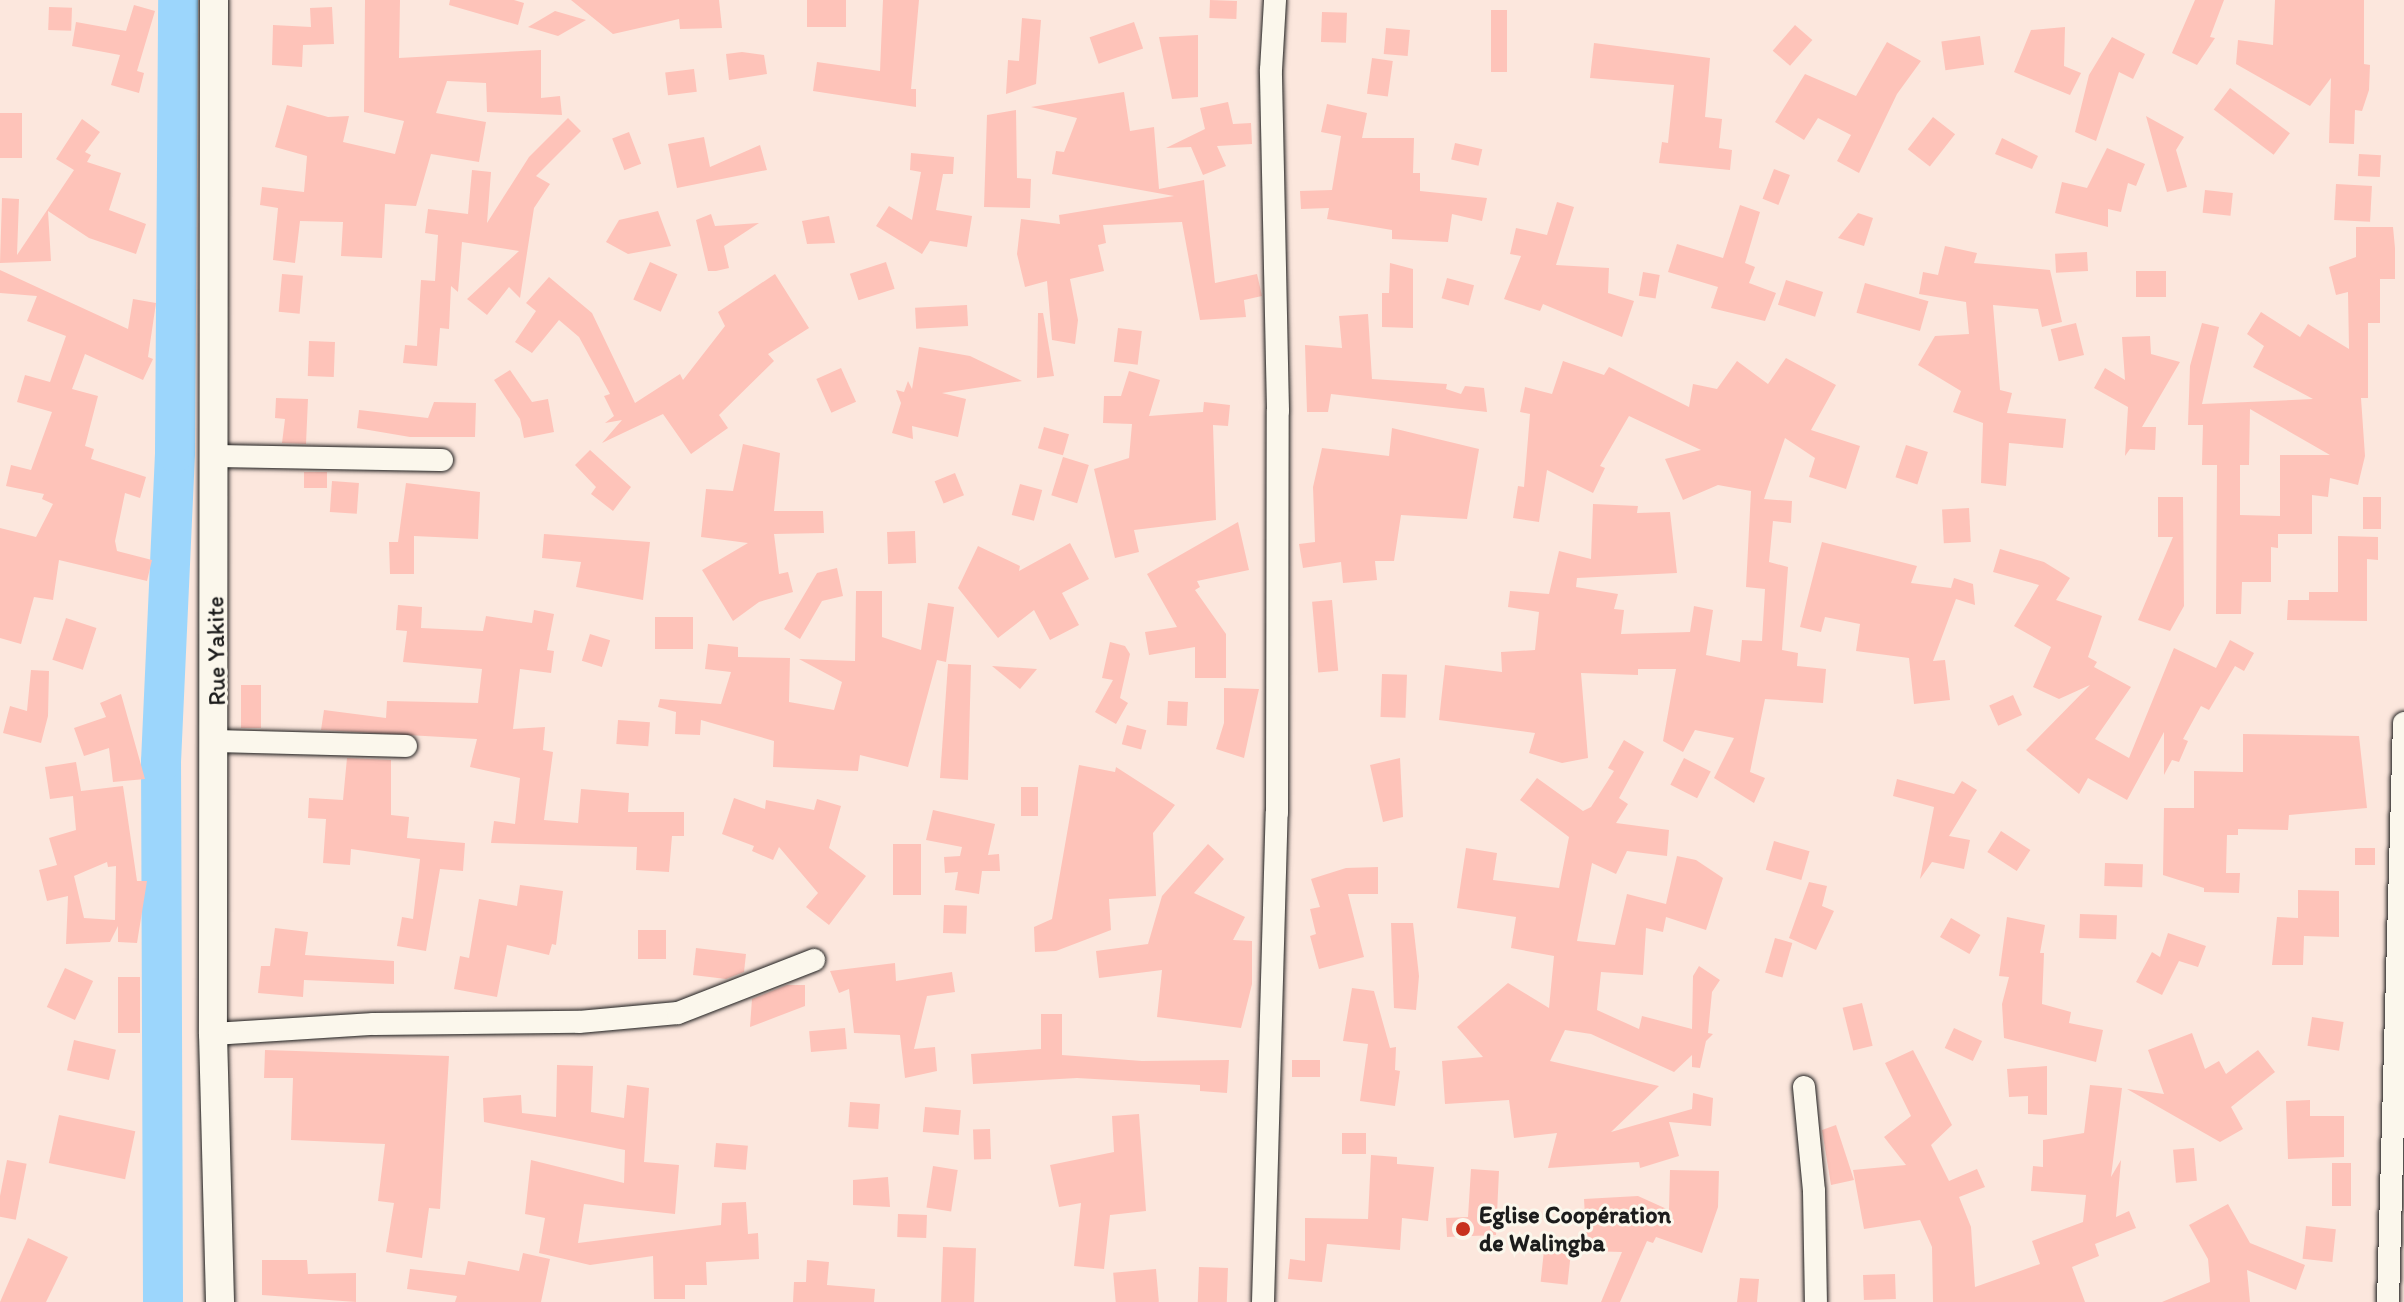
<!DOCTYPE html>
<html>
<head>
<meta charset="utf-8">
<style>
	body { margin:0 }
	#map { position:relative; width:2404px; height:1302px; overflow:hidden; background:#fce7dd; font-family:Itim,sans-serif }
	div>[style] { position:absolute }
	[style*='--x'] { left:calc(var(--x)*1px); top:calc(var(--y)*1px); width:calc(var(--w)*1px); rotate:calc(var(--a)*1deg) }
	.river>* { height:40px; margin:-20px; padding:0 20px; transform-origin:20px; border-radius:20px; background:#9cd6fc }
	.building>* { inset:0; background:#fec3b9; transform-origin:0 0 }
	.roads { filter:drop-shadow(0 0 2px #1c1c1c) drop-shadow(0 0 2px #1c1c1c) }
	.minor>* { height:22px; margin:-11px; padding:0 11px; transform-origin:11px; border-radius:11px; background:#fbf7ec }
	.major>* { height:28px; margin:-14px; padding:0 14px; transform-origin:14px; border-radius:14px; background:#fbf7ec }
	.dots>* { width:22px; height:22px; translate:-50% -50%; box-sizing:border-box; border:4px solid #fbf7ec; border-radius:50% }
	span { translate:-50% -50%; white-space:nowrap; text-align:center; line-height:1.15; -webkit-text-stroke:6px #fbf7ec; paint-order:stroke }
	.street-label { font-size:24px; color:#1c1c1c }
	.poi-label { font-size:24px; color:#1c1c1c; font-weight:700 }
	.left { translate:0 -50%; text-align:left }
</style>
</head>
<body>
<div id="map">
	<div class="river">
		<div style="--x:163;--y:1302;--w:540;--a:-90.21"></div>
		<div style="--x:161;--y:762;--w:310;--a:-87.4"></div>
		<div style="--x:175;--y:452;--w:452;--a:-89.6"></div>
	</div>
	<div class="building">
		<div style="clip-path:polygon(365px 0,400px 0,399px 58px,541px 50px,541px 98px,560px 96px,562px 115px,487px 112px,486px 83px,447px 81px,436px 113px,486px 122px,479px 162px,431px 154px,416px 206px,385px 204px,382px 258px,341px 256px,343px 222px,300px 221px,295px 263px,273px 260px,278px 208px,260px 205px,262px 187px,304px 192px,307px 156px,275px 147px,287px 105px,328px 117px,349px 116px,343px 142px,395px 154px,404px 121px,364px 112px)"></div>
		<div style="clip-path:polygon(450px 0,514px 0,524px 3px,518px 25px,449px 5px)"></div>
		<div style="clip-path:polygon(571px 0,719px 0,722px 28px,680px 29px,679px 19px,613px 34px)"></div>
		<div style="left:807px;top:0;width:39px;height:27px"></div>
		<div style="clip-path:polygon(883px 0,919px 0,911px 89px,916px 89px,916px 107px,813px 91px,817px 62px,880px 71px)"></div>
		<div style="left:1210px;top:0;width:27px;height:18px;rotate:2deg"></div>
		<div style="clip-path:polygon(2195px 0,2224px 0,2210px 37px,2215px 38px,2197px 65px,2172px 53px)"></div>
		<div style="clip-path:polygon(2275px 0,2364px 0,2364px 64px,2370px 65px,2369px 90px,2362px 111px,2355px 110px,2354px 144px,2329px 143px,2331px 78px,2310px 106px,2236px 64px,2238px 40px,2273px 45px)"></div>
		<div style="clip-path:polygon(134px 5px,155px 11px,137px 71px,144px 73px,139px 93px,111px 85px,120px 55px,72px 46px,76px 22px,126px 31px)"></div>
		<div style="left:49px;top:7px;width:23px;height:23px;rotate:2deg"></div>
		<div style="clip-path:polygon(332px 7px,334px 44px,303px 45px,302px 67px,272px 65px,273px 25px,311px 27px,310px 8px)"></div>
		<div style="left:1491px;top:10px;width:16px;height:62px"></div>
		<div style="clip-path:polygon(555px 11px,586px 20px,558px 36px,528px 27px)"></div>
		<div style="left:1322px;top:12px;width:25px;height:30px;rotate:2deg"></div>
		<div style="clip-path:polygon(1022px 18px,1041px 20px,1036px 84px,1006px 94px,1008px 60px,1019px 61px)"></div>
		<div style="left:1134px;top:22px;width:28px;height:47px;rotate:71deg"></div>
		<div style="left:1795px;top:25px;width:23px;height:34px;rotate:41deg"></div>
		<div style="clip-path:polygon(2065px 27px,2064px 66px,2081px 73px,2070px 95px,2014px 72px,2031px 30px)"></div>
		<div style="left:1386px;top:28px;width:24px;height:26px;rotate:5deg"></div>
		<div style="clip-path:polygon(1198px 35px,1198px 97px,1172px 99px,1159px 37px)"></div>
		<div style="left:1980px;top:36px;width:29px;height:39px;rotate:82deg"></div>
		<div style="clip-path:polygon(2112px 37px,2145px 54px,2133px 79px,2119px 72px,2096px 141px,2075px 132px,2089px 75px)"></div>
		<div style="clip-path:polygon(1887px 42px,1921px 61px,1897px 94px,1859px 173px,1837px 161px,1851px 135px,1818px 118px,1804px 140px,1775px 122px,1805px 74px,1856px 96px)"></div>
		<div style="clip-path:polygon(1594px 43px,1710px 58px,1705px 117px,1722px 119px,1719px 148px,1732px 150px,1730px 170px,1659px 163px,1662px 142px,1668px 143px,1674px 85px,1590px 78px)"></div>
		<div style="clip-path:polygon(742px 52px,764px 55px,767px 74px,729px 80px,726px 54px)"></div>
		<div style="left:1372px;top:58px;width:21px;height:36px;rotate:8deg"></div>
		<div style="left:694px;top:69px;width:23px;height:29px;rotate:83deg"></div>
		<div style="left:2230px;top:88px;width:75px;height:27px;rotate:37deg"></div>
		<div style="clip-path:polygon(1124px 92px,1130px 131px,1154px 127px,1159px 189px,1204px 180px,1215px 283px,1257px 274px,1262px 296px,1244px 300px,1246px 317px,1200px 320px,1182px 222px,1103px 225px,1106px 243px,1098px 245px,1104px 271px,1070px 279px,1078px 320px,1075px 344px,1052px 340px,1047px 281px,1025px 287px,1017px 254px,1021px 219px,1060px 224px,1059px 215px,1174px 196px,1052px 174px,1056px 151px,1064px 152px,1077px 118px,1031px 107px)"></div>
		<div style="clip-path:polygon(1228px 102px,1233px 124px,1251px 123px,1252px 144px,1217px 146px,1226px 166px,1203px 175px,1191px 147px,1166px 148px,1205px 129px,1200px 108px)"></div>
		<div style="clip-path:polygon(1327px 104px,1367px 113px,1362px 138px,1414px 138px,1413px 173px,1420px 173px,1420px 191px,1487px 198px,1482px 221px,1452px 214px,1448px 242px,1392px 239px,1392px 230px,1327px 219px,1329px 208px,1301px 209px,1300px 191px,1332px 190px,1341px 136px,1321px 132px)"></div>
		<div style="clip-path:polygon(1016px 110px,1017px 178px,1031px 179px,1030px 208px,984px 207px,987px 115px)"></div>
		<div style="left:0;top:113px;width:22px;height:45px"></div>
		<div style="clip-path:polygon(2146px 116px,2184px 137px,2176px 150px,2187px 187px,2167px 192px)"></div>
		<div style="left:1933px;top:117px;width:28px;height:41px;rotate:38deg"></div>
		<div style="clip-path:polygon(568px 118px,581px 131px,536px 176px,550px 184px,534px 208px,520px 298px,509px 287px,487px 315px,467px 299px,519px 251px,462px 242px,458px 292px,451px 286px,449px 329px,440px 328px,437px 366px,403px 363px,405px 345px,417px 346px,421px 280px,435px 281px,438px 235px,425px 233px,428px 209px,468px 214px,472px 170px,491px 172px,487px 223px,529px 157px)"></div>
		<div style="clip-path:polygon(82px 119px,100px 132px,85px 152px,91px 155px,87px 162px,121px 173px,109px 210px,146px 224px,136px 254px,89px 238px,48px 211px,51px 261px,0 263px,2px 198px,19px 199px,17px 255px,74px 170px,56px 159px)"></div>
		<div style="left:629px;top:132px;width:34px;height:18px;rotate:69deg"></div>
		<div style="clip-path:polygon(704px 137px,710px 167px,760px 145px,767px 170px,677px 188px,668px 144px)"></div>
		<div style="clip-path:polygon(2002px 138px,2038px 156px,2032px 169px,1995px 154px)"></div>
		<div style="left:1455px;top:143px;width:28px;height:17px;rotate:13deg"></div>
		<div style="clip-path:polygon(2107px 148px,2145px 164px,2136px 186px,2128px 183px,2121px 212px,2108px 209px,2108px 227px,2055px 213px,2062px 182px,2087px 188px)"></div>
		<div style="clip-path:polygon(911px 153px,954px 157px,953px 174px,943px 174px,936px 210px,972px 216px,967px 247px,930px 241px,922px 254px,876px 226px,889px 206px,912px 220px,921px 172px,910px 170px)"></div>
		<div style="left:2359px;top:154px;width:22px;height:22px;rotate:3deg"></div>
		<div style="left:1774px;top:169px;width:17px;height:32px;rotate:21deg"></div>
		<div style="left:2336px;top:184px;width:36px;height:36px;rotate:3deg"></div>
		<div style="left:2205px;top:190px;width:28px;height:23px;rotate:6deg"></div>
		<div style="clip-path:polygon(1557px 202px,1574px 207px,1556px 265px,1609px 268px,1608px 293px,1634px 301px,1622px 337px,1543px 304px,1540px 311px,1504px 299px,1521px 256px,1510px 254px,1516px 228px,1547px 235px)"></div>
		<div style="clip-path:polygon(1740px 205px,1760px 212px,1745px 263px,1755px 267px,1749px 283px,1776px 293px,1765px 321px,1711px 308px,1718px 287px,1668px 272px,1677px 244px,1723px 258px)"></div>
		<div style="clip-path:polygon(658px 211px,671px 246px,628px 254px,606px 242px,619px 220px)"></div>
		<div style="clip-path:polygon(1858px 213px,1873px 218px,1864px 246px,1838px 238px)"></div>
		<div style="clip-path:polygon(711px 214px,715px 226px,759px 223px,724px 246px,729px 268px,716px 271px,708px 271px,696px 220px)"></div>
		<div style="clip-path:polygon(829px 216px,835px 243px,807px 244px,802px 221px)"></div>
		<div style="clip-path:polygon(evenodd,2356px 227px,2393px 227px,2395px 248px,2395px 279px,2380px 279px,2380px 323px,2368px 323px,2368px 398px,2361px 398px,2365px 456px,2358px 485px,2330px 478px,2328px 497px,2312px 495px,2312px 534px,2278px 534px,2278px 548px,2271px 547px,2271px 582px,2242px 582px,2241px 614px,2216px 614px,2217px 465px,2202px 465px,2203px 425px,2188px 425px,2190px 366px,2202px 323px,2219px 327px,2202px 404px,2313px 399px,2253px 367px,2264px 346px,2247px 334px,2261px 312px,2300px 337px,2308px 324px,2349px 349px,2348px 292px,2336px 295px,2329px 267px,2356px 257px,2356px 227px,2250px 409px,2330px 455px,2280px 455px,2280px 516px,2240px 515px,2240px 465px,2249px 465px,2250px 409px)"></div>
		<div style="clip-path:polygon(1945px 246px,1977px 253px,1974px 263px,2050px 270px,2062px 322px,2042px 327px,2038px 309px,1993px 305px,2000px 390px,2012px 393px,2007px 413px,2066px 419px,2063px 448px,2009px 443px,2006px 486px,1981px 483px,1983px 423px,1953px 412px,1961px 391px,1918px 365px,1935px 336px,1969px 334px,1966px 302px,1919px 294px,1923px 272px,1938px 275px)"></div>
		<div style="left:2087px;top:252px;width:19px;height:32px;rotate:87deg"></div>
		<div style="left:650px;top:262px;width:30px;height:41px;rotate:24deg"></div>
		<div style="left:886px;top:262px;width:28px;height:38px;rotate:72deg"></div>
		<div style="clip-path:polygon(1390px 263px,1413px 269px,1413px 328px,1382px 327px,1382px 293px,1389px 293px)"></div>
		<div style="clip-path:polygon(0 270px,128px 329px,133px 299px,156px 303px,148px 357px,153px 359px,143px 380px,85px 354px,72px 389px,98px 396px,85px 446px,94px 449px,91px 459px,146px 477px,140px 498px,125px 493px,115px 541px,117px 551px,152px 560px,147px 581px,59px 560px,53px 600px,34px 597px,21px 644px,0 638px,0 528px,36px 537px,53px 504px,42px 499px,44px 494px,6px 486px,11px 465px,31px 470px,52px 412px,17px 402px,25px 375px,50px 382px,66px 336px,27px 321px,37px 296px,0 293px)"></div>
		<div style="left:2136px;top:271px;width:30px;height:26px"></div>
		<div style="left:1643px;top:272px;width:17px;height:24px;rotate:10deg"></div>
		<div style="left:282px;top:274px;width:21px;height:38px;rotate:5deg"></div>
		<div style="clip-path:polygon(775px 274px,809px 328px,768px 354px,774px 361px,719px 415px,728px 428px,691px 454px,663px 414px,602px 443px,622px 420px,605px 423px,614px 416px,604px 396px,610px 394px,579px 337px,559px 320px,532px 353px,515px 342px,536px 311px,526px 303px,549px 277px,592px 313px,635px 403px,680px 374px,683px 380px,725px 326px,718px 312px)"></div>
		<div style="left:1447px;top:278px;width:28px;height:21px;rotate:15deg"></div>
		<div style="left:1786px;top:280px;width:39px;height:26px;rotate:18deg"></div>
		<div style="left:1865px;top:283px;width:66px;height:31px;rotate:16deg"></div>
		<div style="left:967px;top:305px;width:21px;height:52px;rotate:87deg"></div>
		<div style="clip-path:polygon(1038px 313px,1043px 313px,1054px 376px,1037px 378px)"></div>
		<div style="clip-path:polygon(1368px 314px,1372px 379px,1447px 384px,1446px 389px,1461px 394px,1465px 386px,1484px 388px,1487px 412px,1331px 394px,1328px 412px,1307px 412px,1305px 345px,1342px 348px,1339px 316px)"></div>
		<div style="left:2076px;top:323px;width:33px;height:26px;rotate:76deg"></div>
		<div style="left:1118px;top:328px;width:24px;height:34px;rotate:7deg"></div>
		<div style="clip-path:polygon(2150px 336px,2151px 354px,2180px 362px,2142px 427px,2156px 427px,2155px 450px,2130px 449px,2125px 456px,2128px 407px,2094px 388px,2105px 368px,2125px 380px,2122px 337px)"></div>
		<div style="left:309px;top:341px;width:26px;height:35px;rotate:2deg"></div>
		<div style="clip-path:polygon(919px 347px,970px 356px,1022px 381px,942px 393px,966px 399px,958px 437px,912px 426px,913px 439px,892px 433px,901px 403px,896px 390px,904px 392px,908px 381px,912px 389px)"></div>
		<div style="clip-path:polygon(1786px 358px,1836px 385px,1811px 430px,1860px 446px,1846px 489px,1809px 477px,1815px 458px,1785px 438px,1764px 499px,1792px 501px,1791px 523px,1773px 521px,1769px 562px,1788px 567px,1782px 650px,1798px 653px,1797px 666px,1826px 669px,1823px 703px,1765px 699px,1750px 772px,1765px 778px,1754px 803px,1714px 778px,1734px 738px,1695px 730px,1683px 752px,1663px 741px,1676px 669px,1638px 669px,1638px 675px,1581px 673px,1588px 758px,1562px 763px,1529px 753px,1535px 733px,1439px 720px,1445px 665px,1502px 672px,1501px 652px,1535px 650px,1539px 612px,1508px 607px,1510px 591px,1549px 594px,1559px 551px,1591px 559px,1593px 504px,1638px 506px,1637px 513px,1670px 512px,1677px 573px,1577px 578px,1576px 587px,1618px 594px,1614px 609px,1624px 610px,1621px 634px,1690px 632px,1694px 606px,1713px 610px,1706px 655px,1740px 662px,1742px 640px,1762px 641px,1765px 589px,1746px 587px,1751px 491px,1718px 485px,1683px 500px,1665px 459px,1701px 450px,1629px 416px,1600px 466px,1605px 468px,1593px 493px,1547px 470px,1539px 522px,1513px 518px,1518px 486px,1524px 487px,1530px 414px,1520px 412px,1525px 387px,1552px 394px,1563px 361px,1604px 375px,1609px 367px,1689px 407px,1693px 384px,1717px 389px,1737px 361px,1768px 384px)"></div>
		<div style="left:841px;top:368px;width:37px;height:27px;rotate:66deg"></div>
		<div style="clip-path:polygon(510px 370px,532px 402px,548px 399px,554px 432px,524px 438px,520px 419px,494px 380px)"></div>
		<div style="clip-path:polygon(1129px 371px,1160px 380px,1149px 416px,1203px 412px,1204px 402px,1230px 405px,1228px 426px,1213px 425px,1216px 520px,1134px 530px,1139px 552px,1115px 558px,1094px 469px,1129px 458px,1132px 424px,1103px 423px,1104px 396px,1121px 396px)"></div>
		<div style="clip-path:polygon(276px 398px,308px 399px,306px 444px,282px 443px,285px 419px,275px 418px)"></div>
		<div style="clip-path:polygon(434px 402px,476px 403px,475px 437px,410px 437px,357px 428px,359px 410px,428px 418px)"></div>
		<div style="left:1044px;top:427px;width:26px;height:22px;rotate:16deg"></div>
		<div style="clip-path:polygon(1392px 428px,1479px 449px,1467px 519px,1401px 515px,1394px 561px,1375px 561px,1377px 580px,1343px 583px,1341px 562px,1303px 568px,1299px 544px,1315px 542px,1313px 487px,1322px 448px,1389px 456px)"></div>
		<div style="clip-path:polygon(743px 444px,780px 453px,774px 511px,823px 511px,824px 533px,774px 534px,779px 574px,788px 572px,793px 592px,759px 602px,733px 621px,702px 570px,748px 543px,701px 537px,706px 489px,733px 491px)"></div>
		<div style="left:1906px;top:445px;width:23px;height:34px;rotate:18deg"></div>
		<div style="clip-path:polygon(590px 450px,631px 487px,613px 511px,591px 494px,596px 487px,575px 465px)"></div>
		<div style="left:1063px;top:457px;width:27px;height:40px;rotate:17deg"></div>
		<div style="left:304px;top:472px;width:23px;height:16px"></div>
		<div style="left:955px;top:473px;width:24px;height:22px;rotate:68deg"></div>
		<div style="left:332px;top:481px;width:27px;height:31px;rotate:4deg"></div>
		<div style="clip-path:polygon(406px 483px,480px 492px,478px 539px,414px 536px,414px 574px,390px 574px,389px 542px,398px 542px)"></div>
		<div style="left:1020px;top:484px;width:23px;height:32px;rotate:15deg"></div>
		<div style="clip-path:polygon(2158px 497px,2183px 497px,2184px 606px,2170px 631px,2138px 620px,2173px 537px,2158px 537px)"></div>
		<div style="left:2363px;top:497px;width:18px;height:32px"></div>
		<div style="left:1969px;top:508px;width:34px;height:27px;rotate:87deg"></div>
		<div style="clip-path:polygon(1238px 522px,1249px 570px,1197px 581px,1200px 587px,1195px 590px,1226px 634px,1226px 678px,1195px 678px,1195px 647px,1149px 655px,1145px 632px,1177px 627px,1147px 574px)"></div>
		<div style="left:915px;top:531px;width:32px;height:28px;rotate:88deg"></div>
		<div style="clip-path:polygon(544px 534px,650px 542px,643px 600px,576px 587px,581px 562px,542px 558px)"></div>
		<div style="clip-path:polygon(2338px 536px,2378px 537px,2378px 560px,2367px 559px,2367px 621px,2287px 620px,2288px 600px,2309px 600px,2309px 592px,2338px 592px)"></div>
		<div style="clip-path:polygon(1822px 542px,1917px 566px,1911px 583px,1951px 588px,1954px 578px,1973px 584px,1975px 605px,1956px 599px,1933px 661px,1945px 660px,1950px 700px,1914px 704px,1909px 658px,1856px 651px,1860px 624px,1825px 617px,1821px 632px,1800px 627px)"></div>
		<div style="clip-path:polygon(1070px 543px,1089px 579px,1062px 593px,1079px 625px,1050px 640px,1034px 610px,998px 638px,958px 588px,978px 546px,1020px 566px,1019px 571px)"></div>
		<div style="clip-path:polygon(2000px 549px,2044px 562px,2070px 578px,2056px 600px,2102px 616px,2088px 657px,2097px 662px,2094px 667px,2131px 687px,2095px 739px,2129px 758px,2174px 648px,2216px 668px,2230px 640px,2254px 653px,2244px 671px,2235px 666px,2209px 710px,2201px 706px,2183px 739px,2188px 741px,2179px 762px,2172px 760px,2164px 775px,2164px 732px,2127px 800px,2088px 778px,2079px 794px,2026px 750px,2090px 685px,2059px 699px,2033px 687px,2051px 647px,2014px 626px,2039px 585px,1993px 572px)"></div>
		<div style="clip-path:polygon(837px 568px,843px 596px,822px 601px,800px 639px,784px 629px,817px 573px)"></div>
		<div style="clip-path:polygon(856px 591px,882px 591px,882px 637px,921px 650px,928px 603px,954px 607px,946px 662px,937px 660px,908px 767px,860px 755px,858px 771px,773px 767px,774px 741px,701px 720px,700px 735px,675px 734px,676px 712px,658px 707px,660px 699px,721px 704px,731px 672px,705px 669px,708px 644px,738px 647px,738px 657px,790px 658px,789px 702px,834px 710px,842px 682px,799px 659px,855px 661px)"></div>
		<div style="left:1332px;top:600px;width:71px;height:20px;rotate:85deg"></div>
		<div style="clip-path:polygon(398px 605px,422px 607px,421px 628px,483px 631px,486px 616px,532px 623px,534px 610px,554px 614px,547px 650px,554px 651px,551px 673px,520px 669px,513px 729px,545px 727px,543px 750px,553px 752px,544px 820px,578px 823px,581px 789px,629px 793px,628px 812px,684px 812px,684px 836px,672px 836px,669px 872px,636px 870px,637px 847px,491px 843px,494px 821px,515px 824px,520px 778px,470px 767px,477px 739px,321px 730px,324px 710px,386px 718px,387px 701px,478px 703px,482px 669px,403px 662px,407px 631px,396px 630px)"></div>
		<div style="left:655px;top:617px;width:38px;height:32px"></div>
		<div style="left:66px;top:618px;width:32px;height:44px;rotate:18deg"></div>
		<div style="left:590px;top:634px;width:21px;height:28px;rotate:17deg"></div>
		<div style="clip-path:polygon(1110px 642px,1125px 646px,1130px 654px,1120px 698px,1128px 703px,1116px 724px,1095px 712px,1113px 680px,1102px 678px)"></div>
		<div style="clip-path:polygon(948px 664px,971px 665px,968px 780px,940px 778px)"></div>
		<div style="clip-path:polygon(992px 666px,1037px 669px,1020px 689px)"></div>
		<div style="clip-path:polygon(31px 670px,49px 671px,48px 716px,41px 743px,3px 733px,10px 706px,27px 711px)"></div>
		<div style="left:1382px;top:674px;width:25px;height:43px;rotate:2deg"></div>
		<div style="left:241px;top:685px;width:20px;height:43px"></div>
		<div style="clip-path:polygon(1224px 688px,1259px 689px,1244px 758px,1216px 749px,1224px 723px)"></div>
		<div style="clip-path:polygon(121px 694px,145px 779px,113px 782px,109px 748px,84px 756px,74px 728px,106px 717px,100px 703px)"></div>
		<div style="left:2013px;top:695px;width:22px;height:26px;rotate:66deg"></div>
		<div style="left:1168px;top:701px;width:20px;height:24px;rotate:3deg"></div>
		<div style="left:618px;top:720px;width:32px;height:24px;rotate:4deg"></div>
		<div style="left:1127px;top:725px;width:20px;height:20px;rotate:15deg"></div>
		<div style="clip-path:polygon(2243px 734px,2359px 736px,2367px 808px,2289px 815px,2288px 830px,2238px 829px,2238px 835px,2227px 835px,2226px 873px,2240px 873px,2239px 893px,2204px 892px,2204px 888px,2163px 875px,2164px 808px,2194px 808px,2194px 771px,2243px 772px)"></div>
		<div style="clip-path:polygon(1624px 740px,1644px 752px,1619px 798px,1628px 804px,1616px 823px,1669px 830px,1667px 856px,1627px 851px,1616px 874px,1592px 863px,1577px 941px,1615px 945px,1627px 894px,1666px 904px,1677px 856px,1696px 860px,1723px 878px,1706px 930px,1666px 917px,1663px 932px,1646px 928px,1643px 975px,1601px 972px,1597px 1010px,1639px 1029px,1642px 1016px,1692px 1029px,1693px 976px,1699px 966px,1720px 980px,1712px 992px,1708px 1033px,1713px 1034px,1706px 1041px,1700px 1068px,1692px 1067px,1692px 1055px,1674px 1072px,1591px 1034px,1565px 1030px,1550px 1061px,1659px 1086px,1611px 1132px,1692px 1109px,1693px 1093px,1713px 1098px,1711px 1126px,1669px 1122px,1679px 1156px,1640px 1168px,1639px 1162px,1548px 1168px,1557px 1133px,1514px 1138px,1509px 1100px,1445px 1104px,1442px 1061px,1483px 1057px,1457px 1027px,1508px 983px,1549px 1008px,1554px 956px,1511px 948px,1516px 917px,1457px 908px,1466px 848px,1497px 853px,1493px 880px,1559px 888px,1569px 837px,1520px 800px,1537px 778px,1583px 811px,1591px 807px,1614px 771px,1608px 768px)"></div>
		<div style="clip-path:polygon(347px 758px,391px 760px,391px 815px,409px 817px,407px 838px,465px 843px,463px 871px,440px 869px,426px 951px,397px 946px,402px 917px,413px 919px,420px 859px,351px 849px,350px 865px,323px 863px,326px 819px,308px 818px,309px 798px,343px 800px)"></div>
		<div style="clip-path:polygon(1400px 758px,1403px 817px,1383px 822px,1370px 765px)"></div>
		<div style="left:1684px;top:758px;width:30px;height:30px;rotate:27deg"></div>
		<div style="clip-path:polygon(evenodd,76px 762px,81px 791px,123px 786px,137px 881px,147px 881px,137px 943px,118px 942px,118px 926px,110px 942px,66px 944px,68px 896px,47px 901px,39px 870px,57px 865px,49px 838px,76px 830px,73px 796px,50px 799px,45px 767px,76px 762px,107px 862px,108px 867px,116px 866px,115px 920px,84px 918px,74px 876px,107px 862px)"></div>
		<div style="clip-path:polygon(1079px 765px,1115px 772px,1116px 767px,1175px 805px,1153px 833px,1156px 896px,1109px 899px,1111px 930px,1056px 951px,1035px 952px,1034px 927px,1052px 919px)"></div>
		<div style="clip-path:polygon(1897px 779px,1954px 794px,1962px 781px,1977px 790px,1949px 836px,1970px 840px,1964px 869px,1932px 862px,1920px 879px,1934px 807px,1893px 796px)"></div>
		<div style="left:1021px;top:787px;width:17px;height:29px"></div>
		<div style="clip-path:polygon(734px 798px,765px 809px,766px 800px,814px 810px,817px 799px,841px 806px,829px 848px,866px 876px,829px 925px,806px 907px,818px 893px,779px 847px,773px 860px,752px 851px,754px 846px,722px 834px)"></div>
		<div style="clip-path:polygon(933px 810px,995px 824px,988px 855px,999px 854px,1000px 871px,982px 871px,979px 894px,955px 890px,958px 872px,945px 873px,944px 857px,960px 856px,962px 847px,926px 840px)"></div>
		<div style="left:2001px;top:831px;width:35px;height:25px;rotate:33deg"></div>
		<div style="left:1774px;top:841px;width:37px;height:30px;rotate:16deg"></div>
		<div style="left:893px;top:844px;width:28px;height:51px"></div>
		<div style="clip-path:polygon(1208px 844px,1224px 859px,1194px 893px,1245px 917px,1233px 940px,1252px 941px,1252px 984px,1241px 1028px,1157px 1017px,1162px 970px,1099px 978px,1096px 951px,1148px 944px,1162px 896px)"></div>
		<div style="left:2355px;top:848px;width:20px;height:17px"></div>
		<div style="left:2105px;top:863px;width:38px;height:23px;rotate:2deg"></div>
		<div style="clip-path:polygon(1378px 867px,1378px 894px,1348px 894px,1364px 957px,1319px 969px,1310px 936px,1316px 934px,1310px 909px,1320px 907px,1311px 879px,1346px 868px)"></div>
		<div style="clip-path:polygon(1809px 882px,1827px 886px,1822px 906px,1834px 911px,1816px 950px,1789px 938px)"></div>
		<div style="clip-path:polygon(520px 885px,563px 891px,556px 945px,552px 944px,549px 955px,507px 945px,497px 997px,454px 989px,460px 956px,469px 958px,479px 899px,517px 906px)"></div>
		<div style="clip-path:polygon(2298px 890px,2339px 891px,2339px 937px,2304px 936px,2303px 965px,2272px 965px,2277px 917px,2298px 918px)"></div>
		<div style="left:944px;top:905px;width:23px;height:28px;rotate:2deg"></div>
		<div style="left:2080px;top:914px;width:37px;height:24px;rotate:2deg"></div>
		<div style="clip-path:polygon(2007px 917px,2045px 925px,2040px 953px,2044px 953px,2042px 1004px,2071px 1012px,2069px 1023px,2103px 1030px,2096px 1062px,2004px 1038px,2002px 1004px,2009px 977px,1999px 976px)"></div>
		<div style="left:1951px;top:918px;width:34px;height:22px;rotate:30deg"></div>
		<div style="clip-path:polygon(1391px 923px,1413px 923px,1419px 976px,1416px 1010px,1394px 1008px)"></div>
		<div style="clip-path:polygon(275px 928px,308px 932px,305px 955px,394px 961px,394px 984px,304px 980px,303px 997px,258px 993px,261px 966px,270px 966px)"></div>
		<div style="left:666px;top:930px;width:29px;height:28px;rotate:90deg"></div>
		<div style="clip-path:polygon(2168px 933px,2206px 946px,2198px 967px,2179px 961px,2162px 995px,2136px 982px,2152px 952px,2160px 957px)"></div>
		<div style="left:1775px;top:938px;width:18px;height:36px;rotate:16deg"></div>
		<div style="clip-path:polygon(696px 948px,746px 954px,744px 972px,726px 979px,693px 975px)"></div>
		<div style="clip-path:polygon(895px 963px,896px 981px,952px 972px,955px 992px,927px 996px,914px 1049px,935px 1047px,937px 1071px,905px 1078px,900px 1035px,854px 1033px,849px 989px,839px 993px,830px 971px)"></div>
		<div style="left:65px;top:968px;width:31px;height:43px;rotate:25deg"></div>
		<div style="left:118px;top:977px;width:22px;height:56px"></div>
		<div style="clip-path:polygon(787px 985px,805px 985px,805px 1006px,750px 1027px,752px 999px)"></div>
		<div style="clip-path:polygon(1352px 988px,1374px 991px,1390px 1048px,1396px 1047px,1395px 1070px,1400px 1071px,1395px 1106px,1360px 1101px,1368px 1044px,1343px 1041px)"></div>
		<div style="left:1862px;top:1003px;width:44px;height:20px;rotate:76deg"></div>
		<div style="clip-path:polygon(1041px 1014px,1062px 1014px,1062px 1055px,1142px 1061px,1229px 1060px,1227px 1093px,1200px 1091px,1200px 1085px,1077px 1078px,973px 1084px,971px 1054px,1041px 1049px)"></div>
		<div style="left:2312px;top:1017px;width:32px;height:29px;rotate:9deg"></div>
		<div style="left:845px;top:1028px;width:21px;height:36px;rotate:85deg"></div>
		<div style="left:1954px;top:1028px;width:31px;height:22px;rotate:25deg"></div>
		<div style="clip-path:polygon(2192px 1033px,2205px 1069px,2219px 1061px,2226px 1074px,2258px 1050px,2275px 1072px,2231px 1107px,2243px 1129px,2220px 1142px,2127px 1089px,2164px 1094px,2148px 1050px)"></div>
		<div style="left:74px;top:1040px;width:43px;height:31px;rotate:13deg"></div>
		<div style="clip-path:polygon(265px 1050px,449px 1056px,440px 1209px,429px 1208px,422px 1258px,386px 1252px,394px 1203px,378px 1201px,385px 1144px,291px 1140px,293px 1078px,264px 1078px)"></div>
		<div style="clip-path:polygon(1913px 1050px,1952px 1125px,1931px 1145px,1949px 1181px,1977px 1169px,1985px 1187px,1959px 1197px,1971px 1227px,1975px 1287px,2040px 1264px,2032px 1241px,2083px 1222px,2086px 1195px,2031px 1191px,2033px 1166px,2043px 1167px,2043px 1140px,2084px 1133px,2090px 1085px,2122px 1088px,2111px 1177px,2121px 1160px,2116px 1217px,2129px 1211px,2136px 1228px,2095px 1244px,2099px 1256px,2072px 1267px,2085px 1302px,1933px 1302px,1932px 1247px,1920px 1220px,1864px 1229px,1853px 1170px,1906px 1165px,1884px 1137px,1911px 1116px,1885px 1063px)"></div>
		<div style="left:1292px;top:1060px;width:28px;height:17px"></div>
		<div style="clip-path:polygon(557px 1065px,593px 1066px,591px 1112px,624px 1118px,627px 1085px,649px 1088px,644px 1162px,679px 1165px,675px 1214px,584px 1204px,578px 1243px,721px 1225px,722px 1203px,746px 1202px,748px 1234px,758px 1233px,759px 1259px,706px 1262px,707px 1285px,685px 1285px,685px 1299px,654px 1299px,653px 1256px,590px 1265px,539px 1253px,545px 1218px,525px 1214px,531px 1160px,624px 1183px,625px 1150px,484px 1122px,483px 1098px,521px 1095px,522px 1113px,556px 1117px)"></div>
		<div style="clip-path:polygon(2047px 1066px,2047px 1115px,2028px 1114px,2028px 1096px,2009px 1097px,2007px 1069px)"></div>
		<div style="clip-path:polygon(2310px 1100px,2310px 1116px,2344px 1116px,2344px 1157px,2288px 1159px,2286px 1101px)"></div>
		<div style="left:850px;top:1102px;width:30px;height:25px;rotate:4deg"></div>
		<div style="left:925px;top:1107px;width:36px;height:25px;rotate:5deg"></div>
		<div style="clip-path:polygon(1139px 1114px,1146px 1211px,1110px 1215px,1104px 1269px,1074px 1266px,1081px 1203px,1059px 1207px,1050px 1165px,1114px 1152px,1112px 1116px)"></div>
		<div style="left:59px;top:1115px;width:78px;height:49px;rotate:12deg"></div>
		<div style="clip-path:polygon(1836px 1125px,1854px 1180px,1831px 1185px,1822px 1130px)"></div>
		<div style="left:990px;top:1129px;width:30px;height:17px;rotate:88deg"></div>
		<div style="left:1342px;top:1133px;width:24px;height:21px"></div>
		<div style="left:716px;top:1143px;width:32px;height:24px;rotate:5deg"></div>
		<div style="left:2194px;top:1148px;width:33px;height:21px;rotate:85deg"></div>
		<div style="clip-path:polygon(1371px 1155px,1397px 1157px,1397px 1164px,1434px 1167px,1428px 1221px,1402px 1218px,1400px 1250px,1327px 1244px,1322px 1282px,1288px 1279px,1290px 1259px,1305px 1261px,1305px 1218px,1368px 1219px)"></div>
		<div style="left:7px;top:1160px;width:20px;height:57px;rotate:11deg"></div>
		<div style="left:2332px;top:1163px;width:19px;height:43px"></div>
		<div style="left:933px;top:1166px;width:25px;height:42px;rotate:9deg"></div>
		<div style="clip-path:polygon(1471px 1169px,1499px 1171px,1496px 1235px,1447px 1237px,1446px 1218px,1468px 1217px)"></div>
		<div style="clip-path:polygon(1670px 1170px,1719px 1171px,1718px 1207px,1702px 1253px,1656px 1237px,1653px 1243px,1647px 1241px,1620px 1302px,1601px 1302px,1622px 1252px,1587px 1251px,1584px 1199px,1638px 1196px,1669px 1210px)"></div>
		<div style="clip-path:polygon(888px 1177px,890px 1207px,853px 1205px,853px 1180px)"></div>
		<div style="clip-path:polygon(2228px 1204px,2250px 1243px,2305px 1265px,2296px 1290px,2247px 1270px,2250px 1302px,2162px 1302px,2210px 1282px,2208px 1259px,2189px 1225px)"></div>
		<div style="left:898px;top:1214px;width:29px;height:23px;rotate:2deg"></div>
		<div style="left:2306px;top:1226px;width:30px;height:33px;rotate:6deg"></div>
		<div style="clip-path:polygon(28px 1238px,68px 1257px,46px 1302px,0 1302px)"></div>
		<div style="left:943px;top:1247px;width:33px;height:55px;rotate:2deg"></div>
		<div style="left:1544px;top:1250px;width:27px;height:32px;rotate:6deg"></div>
		<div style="clip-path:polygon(523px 1253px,550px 1259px,541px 1302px,455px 1302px,457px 1296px,407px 1289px,410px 1269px,465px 1275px,468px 1261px,519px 1271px)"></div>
		<div style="clip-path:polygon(262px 1260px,307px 1260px,308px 1274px,356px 1273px,356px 1302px,262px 1295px)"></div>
		<div style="clip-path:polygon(807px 1260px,829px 1262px,827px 1285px,875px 1289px,874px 1302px,793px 1302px,794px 1282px,806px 1282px)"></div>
		<div style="left:1199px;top:1267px;width:29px;height:35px;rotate:2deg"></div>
		<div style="left:1156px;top:1269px;width:33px;height:43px;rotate:85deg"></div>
		<div style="left:1895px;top:1274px;width:25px;height:32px;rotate:88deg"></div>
		<div style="clip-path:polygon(1740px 1278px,1759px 1279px,1757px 1302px,1737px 1302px)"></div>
	</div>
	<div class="roads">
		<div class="minor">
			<div style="--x:214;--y:456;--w:228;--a:1"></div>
			<div style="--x:217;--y:741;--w:189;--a:1.5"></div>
			<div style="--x:213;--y:1034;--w:161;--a:-3.6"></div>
			<div style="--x:374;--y:1024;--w:205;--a:-0.6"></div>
			<div style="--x:579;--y:1022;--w:99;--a:-5.2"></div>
			<div style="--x:678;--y:1013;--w:146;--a:-21.3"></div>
			<div style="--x:1804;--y:1087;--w:104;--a:84.5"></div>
			<div style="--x:1814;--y:1191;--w:111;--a:89"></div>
			<div style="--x:1263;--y:1302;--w:489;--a:-88.4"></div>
			<div style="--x:1277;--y:813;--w:402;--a:-89.9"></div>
			<div style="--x:1278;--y:411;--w:341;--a:-91.2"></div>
			<div style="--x:1271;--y:70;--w:70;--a:-86.7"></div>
			<div style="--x:2388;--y:1302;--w:579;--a:-88.42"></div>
		</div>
		<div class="major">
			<div style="--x:214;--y:0;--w:1034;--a:90.06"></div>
			<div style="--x:213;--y:1034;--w:268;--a:88.5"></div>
		</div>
	</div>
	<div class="dots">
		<div style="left:1463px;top:1229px;background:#c8321e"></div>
	</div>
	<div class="street-label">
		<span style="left:216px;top:651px;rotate:-91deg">Rue Yakite</span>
	</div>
	<div class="poi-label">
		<span class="left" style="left:1479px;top:1229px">Eglise Coopération<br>de Walingba</span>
	</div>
</div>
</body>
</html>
